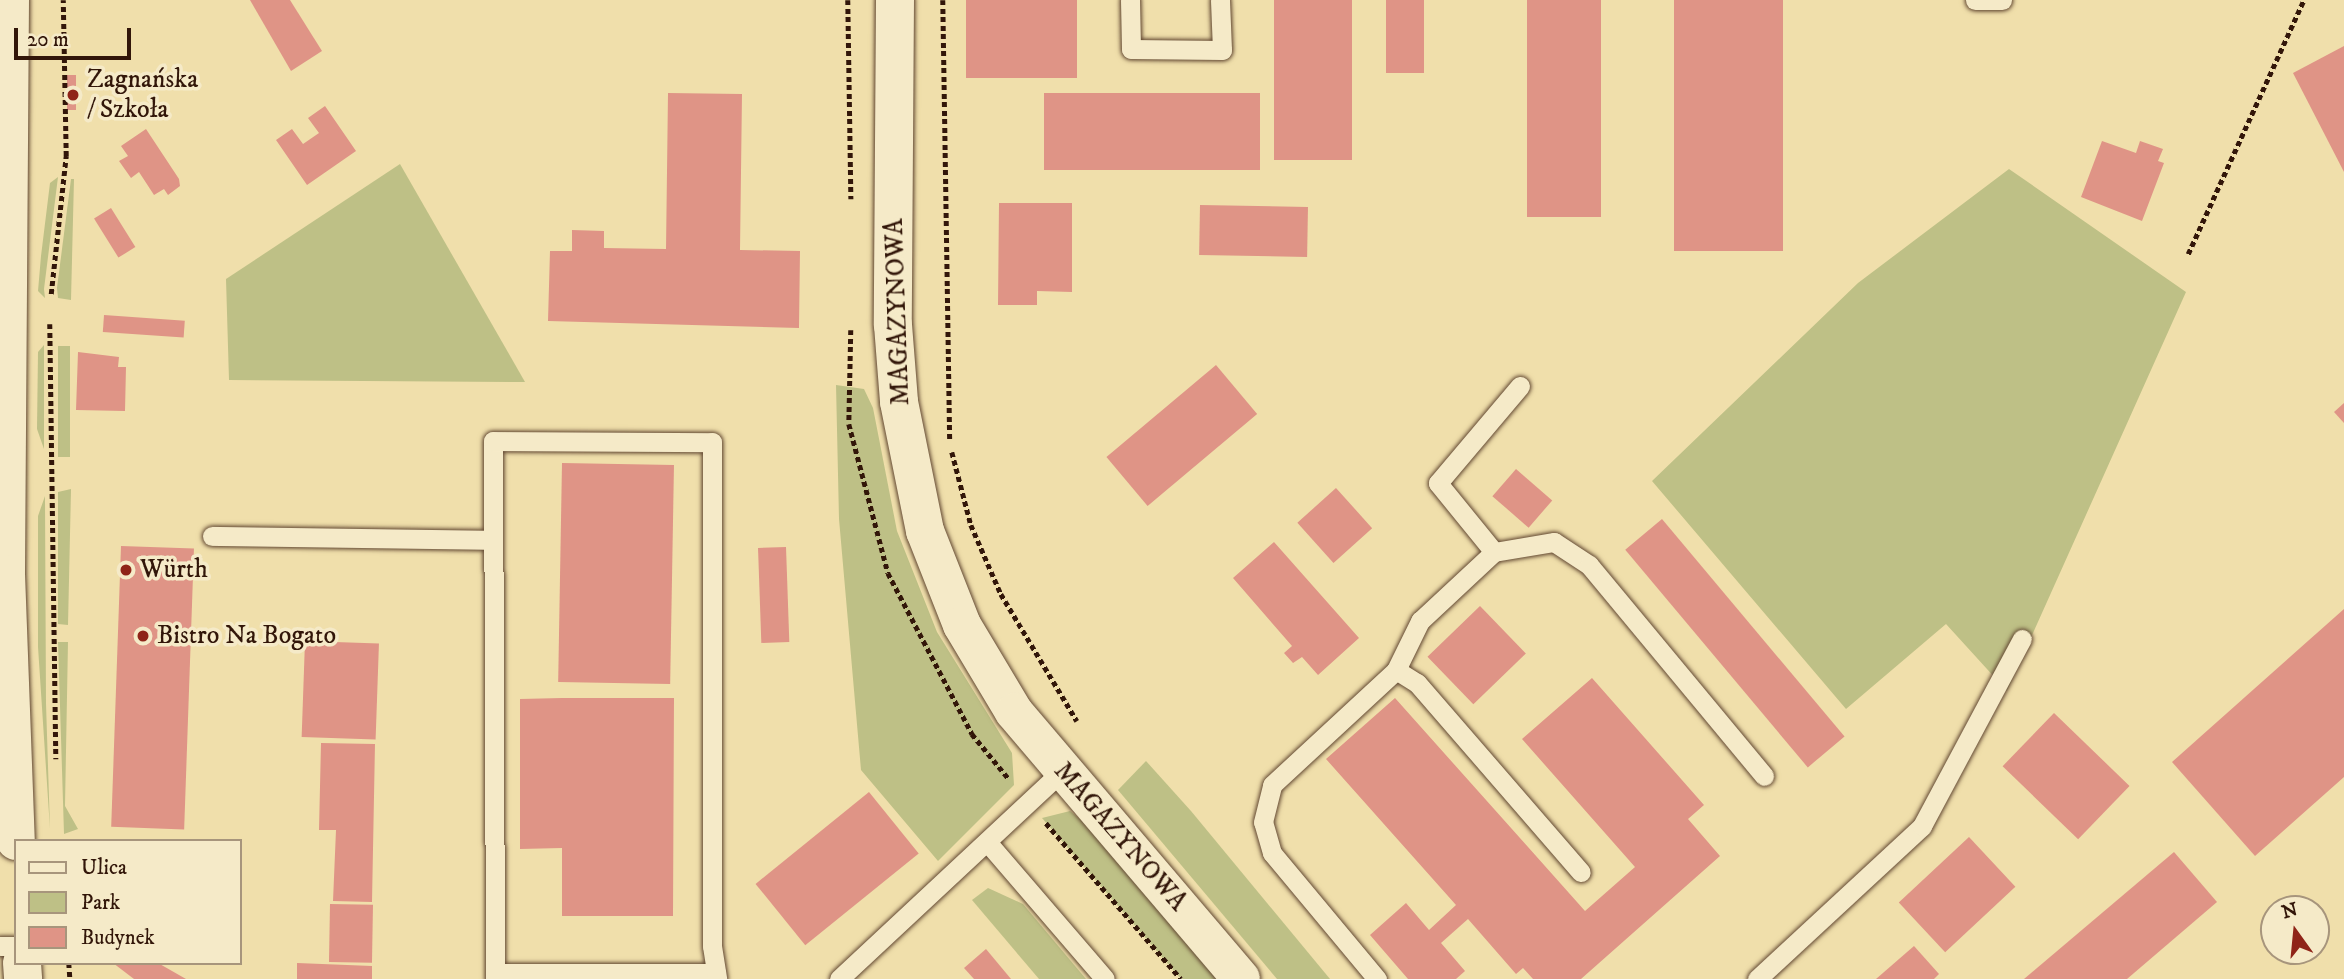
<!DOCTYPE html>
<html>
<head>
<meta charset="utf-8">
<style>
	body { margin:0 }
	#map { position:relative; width:2344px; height:979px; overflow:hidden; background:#f0dfab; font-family:"IM FELL DW Pica",serif }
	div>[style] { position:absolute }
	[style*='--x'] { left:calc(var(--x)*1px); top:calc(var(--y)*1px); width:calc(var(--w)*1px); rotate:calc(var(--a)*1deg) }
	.green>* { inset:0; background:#bec086; transform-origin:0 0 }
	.building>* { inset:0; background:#df9486; transform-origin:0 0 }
	.path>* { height:4.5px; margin-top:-2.25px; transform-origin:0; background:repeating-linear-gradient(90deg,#321609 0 5px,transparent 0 8.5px) }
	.roads { filter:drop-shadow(0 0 2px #624832) drop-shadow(0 0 2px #624832) }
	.lane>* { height:19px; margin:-9.5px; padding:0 9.5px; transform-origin:9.5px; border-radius:9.5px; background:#f5eac8 }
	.street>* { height:38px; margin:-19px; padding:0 19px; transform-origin:19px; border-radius:19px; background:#f5eac8 }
	.secondary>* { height:38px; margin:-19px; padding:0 19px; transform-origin:19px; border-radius:19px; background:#f5eac8 }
	.dots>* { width:19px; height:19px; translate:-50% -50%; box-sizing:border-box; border:4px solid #f5eac8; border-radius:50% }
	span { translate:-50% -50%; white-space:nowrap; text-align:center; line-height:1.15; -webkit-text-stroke:7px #f5eac8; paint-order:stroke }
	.poi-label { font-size:26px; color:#321609 }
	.left { translate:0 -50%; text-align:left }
	.street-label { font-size:26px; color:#321609 }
	.legend { position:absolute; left:14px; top:839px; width:228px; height:126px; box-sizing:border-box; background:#f5eac8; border:2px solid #a7957c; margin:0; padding:9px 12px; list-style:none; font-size:21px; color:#321609 }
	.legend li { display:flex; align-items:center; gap:14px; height:35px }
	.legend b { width:35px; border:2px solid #a7957c }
	.north { position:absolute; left:2260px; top:895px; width:70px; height:70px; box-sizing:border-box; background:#f5eac8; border:2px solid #a7957c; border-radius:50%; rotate:345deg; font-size:19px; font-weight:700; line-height:28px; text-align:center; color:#321609 }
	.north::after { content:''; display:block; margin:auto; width:24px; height:32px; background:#8f2418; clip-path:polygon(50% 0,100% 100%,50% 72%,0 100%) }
	.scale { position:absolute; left:14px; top:28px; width:117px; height:32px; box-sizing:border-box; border:4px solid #321609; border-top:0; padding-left:9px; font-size:21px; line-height:24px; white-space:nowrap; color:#321609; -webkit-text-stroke:5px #f5eac8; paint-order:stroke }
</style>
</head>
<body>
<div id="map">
	<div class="green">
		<div style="clip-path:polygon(400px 164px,525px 382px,229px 380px,226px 279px)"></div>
		<div style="clip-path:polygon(2009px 169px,2186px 292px,2007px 691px,1946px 624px,1846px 709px,1652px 481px,1858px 283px)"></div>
		<div style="clip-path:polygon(58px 177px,44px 289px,45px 298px,38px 291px,41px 256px,50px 183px)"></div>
		<div style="clip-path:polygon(71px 179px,74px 179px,71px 300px,58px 298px,57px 288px)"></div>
		<div style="clip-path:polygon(44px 345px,44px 449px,37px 429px,38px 352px)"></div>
		<div style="left:58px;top:346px;width:12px;height:111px"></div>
		<div style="clip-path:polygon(836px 385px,864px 389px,873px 408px,897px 531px,937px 632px,1012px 753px,1014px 785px,938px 861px,861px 770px,839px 519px)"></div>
		<div style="clip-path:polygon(71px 489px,68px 625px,58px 624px,58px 492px)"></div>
		<div style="clip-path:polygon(45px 496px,46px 703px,50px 829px,38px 647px,38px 516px)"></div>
		<div style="clip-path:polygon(58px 642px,68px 642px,65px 806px,78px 829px,64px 834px)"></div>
		<div style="clip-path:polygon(1146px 761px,1191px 811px,1330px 979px,1277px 979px,1118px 790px)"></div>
		<div style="clip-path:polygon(1070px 811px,1086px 824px,1219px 979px,1181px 979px,1042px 818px)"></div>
		<div style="clip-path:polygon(988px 888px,1023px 904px,1086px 979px,1039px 979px,972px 900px)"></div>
	</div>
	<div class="building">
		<div style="clip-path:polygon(250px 0,290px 0,322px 51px,291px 71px)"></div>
		<div style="left:966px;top:0;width:111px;height:78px"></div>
		<div style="left:1274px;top:0;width:78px;height:160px"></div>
		<div style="left:1386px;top:0;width:38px;height:73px"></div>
		<div style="left:1527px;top:0;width:74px;height:217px"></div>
		<div style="left:1674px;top:0;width:109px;height:251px"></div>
		<div style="clip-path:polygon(2344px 46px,2344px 172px,2293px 73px)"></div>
		<div style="left:67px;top:75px;width:9px;height:35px"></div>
		<div style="clip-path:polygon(668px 93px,742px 94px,740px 250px,800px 251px,799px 328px,548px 321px,550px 251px,572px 251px,572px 230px,604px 231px,604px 248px,666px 249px)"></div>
		<div style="left:1044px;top:93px;width:216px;height:77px"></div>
		<div style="clip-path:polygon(325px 106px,356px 151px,307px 185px,276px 140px,292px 129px,303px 144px,319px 133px,308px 118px)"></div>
		<div style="clip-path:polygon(146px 129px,179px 179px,180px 186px,168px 195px,164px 189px,154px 195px,139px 172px,131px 178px,119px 161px,128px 156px,121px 146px)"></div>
		<div style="clip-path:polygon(2102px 141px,2136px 153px,2140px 141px,2163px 149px,2158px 161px,2164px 163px,2142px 221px,2081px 197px)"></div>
		<div style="clip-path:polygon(999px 203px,1072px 203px,1072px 292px,1037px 291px,1037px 305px,998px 305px)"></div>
		<div style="left:1200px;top:205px;width:108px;height:50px;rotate:1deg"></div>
		<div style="left:111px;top:208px;width:46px;height:20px;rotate:58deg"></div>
		<div style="left:104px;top:315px;width:81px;height:17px;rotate:4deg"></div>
		<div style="clip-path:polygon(78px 352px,119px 357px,118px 367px,126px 367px,125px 411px,76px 410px)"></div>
		<div style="left:1216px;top:365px;width:64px;height:143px;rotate:50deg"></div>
		<div style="clip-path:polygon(2344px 403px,2344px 423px,2334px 412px)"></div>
		<div style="left:562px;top:463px;width:112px;height:219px;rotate:1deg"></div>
		<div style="left:1516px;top:469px;width:48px;height:36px;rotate:41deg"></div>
		<div style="left:1336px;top:488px;width:54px;height:52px;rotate:48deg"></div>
		<div style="left:1662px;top:519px;width:284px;height:48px;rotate:50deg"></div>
		<div style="clip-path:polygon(1274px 542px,1359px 638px,1318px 675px,1302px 657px,1293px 663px,1284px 653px,1292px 646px,1233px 578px)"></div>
		<div style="left:121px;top:546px;width:73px;height:281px;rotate:2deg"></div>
		<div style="left:786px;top:547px;width:95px;height:28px;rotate:88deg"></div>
		<div style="left:1480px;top:606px;width:66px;height:73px;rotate:46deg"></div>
		<div style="clip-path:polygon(2344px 609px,2344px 777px,2255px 856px,2172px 762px)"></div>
		<div style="left:305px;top:641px;width:74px;height:96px;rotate:2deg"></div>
		<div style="clip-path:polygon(1592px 678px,1704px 805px,1688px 819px,1720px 856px,1581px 979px,1533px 979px,1523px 968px,1516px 974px,1468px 919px,1441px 943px,1465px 971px,1456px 979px,1408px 979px,1370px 935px,1406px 903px,1429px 930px,1456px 905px,1326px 759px,1395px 698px,1585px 911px,1635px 867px,1522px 739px)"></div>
		<div style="clip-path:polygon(562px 698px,674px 698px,673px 916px,562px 916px,562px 848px,520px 849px,520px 699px)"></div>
		<div style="left:2054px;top:713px;width:105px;height:74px;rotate:44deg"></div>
		<div style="clip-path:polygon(321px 743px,375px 744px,372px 902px,333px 901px,336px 830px,319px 830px)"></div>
		<div style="left:869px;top:792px;width:79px;height:146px;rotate:51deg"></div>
		<div style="left:1969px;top:837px;width:68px;height:96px;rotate:47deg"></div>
		<div style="clip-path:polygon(2174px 852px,2217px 902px,2127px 979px,2024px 979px)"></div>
		<div style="left:330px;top:904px;width:43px;height:58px;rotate:1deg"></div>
		<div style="clip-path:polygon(1914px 946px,1939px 974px,1934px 979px,1876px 979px)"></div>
		<div style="clip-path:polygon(986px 949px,1011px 979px,974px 979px,964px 968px)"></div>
		<div style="clip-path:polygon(113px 963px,158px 963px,186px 979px,134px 979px)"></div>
		<div style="clip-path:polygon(297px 963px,372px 966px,372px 979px,297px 979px)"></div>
	</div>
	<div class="path">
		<div style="--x:848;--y:0;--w:199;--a:89.1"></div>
		<div style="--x:943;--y:0;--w:440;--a:89.1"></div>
		<div style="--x:2188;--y:254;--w:279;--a:-65.5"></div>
		<div style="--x:51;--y:294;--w:139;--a:-83.8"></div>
		<div style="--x:66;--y:156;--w:156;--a:-91.1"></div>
		<div style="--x:50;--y:324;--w:435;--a:89.2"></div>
		<div style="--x:851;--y:330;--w:94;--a:91.2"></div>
		<div style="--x:849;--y:424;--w:154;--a:75.3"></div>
		<div style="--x:888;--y:573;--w:182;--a:62.4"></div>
		<div style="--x:972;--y:734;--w:58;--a:50.6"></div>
		<div style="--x:952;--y:452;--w:75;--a:75.4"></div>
		<div style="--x:971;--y:525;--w:75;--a:66.5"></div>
		<div style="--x:1001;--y:594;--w:148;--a:59.1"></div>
		<div style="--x:1046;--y:823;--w:206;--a:49.1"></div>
		<div style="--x:69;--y:963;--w:16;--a:86"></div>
	</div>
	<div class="roads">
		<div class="lane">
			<div style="--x:1130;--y:0;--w:49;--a:88.8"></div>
			<div style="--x:1131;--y:49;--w:91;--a:0.6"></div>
			<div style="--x:1222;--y:50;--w:50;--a:-92.3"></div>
			<div style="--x:1975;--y:0;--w:27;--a:0"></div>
			<div style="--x:212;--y:536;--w:281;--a:0.8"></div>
			<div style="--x:1494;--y:552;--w:89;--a:-129.1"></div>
			<div style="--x:1438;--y:483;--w:127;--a:-49.8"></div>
			<div style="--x:1396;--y:670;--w:25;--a:32"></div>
			<div style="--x:1417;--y:683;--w:250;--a:49.1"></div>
			<div style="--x:988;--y:843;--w:179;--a:49.3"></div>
			<div style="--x:0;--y:946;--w:16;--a:0"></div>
			<div style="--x:495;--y:973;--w:221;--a:0"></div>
			<div style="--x:495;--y:979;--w:538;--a:-90.21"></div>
			<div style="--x:493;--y:441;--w:219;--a:0.3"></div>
			<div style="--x:712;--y:442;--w:504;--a:90"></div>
			<div style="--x:712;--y:946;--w:33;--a:81"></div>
			<div style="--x:839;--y:979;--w:306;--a:-43"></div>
			<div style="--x:1377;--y:979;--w:164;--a:-129.8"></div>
			<div style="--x:1272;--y:853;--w:32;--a:-106"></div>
			<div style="--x:1263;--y:822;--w:38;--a:-76"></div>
			<div style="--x:1272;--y:785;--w:169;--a:-42.8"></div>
			<div style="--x:1396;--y:670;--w:55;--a:-63.9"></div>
			<div style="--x:1420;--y:621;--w:101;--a:-43"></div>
			<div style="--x:1494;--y:552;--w:61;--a:-9.5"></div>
			<div style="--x:1554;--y:542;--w:42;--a:33.3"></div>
			<div style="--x:1589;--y:565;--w:274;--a:50.3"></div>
			<div style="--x:1757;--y:979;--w:225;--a:-42.8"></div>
			<div style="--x:1922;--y:826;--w:212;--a:-61.9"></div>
		</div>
		<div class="street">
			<div style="--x:895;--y:0;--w:325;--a:90.4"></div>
			<div style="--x:893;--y:325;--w:77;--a:85.5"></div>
			<div style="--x:899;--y:402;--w:132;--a:78.6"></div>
			<div style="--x:925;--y:531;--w:101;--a:68.5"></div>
			<div style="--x:962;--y:625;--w:101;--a:59.1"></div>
			<div style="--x:1014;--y:712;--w:350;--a:49.6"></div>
		</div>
		<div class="secondary">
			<div style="--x:10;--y:0;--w:574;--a:90.4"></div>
			<div style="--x:6;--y:574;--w:267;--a:87.9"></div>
			<div style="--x:22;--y:963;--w:16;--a:86"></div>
		</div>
	</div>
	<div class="dots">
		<div style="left:73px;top:95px;background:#8f2418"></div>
		<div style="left:126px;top:570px;background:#8f2418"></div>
		<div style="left:143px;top:636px;background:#8f2418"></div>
	</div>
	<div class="poi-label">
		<span class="left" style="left:87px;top:95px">Zagnańska<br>/ Szkoła</span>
		<span class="left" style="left:140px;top:570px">Würth</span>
		<span class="left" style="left:157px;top:636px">Bistro Na Bogato</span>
	</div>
	<div class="street-label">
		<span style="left:898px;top:312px;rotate:-92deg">MAGAZYNOWA</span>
		<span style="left:1120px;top:837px;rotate:49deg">MAGAZYNOWA</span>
	</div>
	<ul class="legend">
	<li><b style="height:9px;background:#f5eac8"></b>Ulica</li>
	<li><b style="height:19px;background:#bec086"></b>Park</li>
	<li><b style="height:19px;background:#df9486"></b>Budynek</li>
	</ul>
	<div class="north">N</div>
	<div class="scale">20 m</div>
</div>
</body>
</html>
